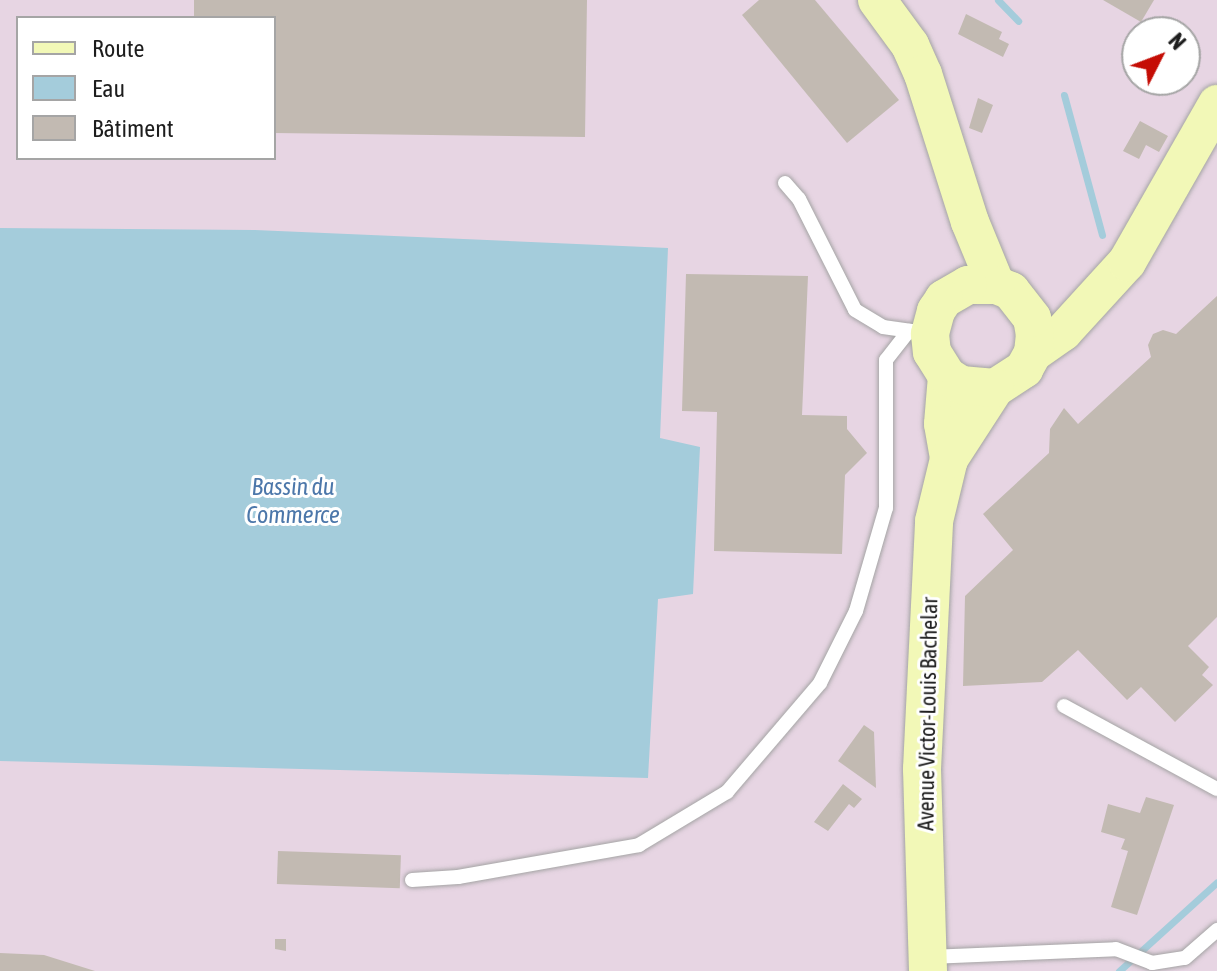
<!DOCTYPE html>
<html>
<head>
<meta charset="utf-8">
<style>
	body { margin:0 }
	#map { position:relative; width:1217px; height:971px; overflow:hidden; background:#eeebe3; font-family:"Asap Condensed",sans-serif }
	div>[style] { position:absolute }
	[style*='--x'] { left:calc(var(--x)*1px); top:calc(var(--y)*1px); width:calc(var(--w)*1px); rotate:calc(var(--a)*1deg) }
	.industrial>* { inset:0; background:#e7d5e3 }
	.water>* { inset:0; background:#a4ccdb }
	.stream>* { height:7px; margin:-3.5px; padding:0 3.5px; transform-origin:3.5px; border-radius:3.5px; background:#a4ccdb }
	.building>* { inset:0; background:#c2bab2; transform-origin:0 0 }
	.roads { filter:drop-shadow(0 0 2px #a4a4a4) drop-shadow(0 0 2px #a4a4a4) }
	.lane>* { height:14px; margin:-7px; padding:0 7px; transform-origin:7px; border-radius:7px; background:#fff }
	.secondary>* { height:38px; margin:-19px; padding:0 19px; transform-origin:19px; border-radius:19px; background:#f2f8b7 }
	span { translate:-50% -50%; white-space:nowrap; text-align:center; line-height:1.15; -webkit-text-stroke:6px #fff; paint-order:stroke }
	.street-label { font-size:22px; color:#1d1d1d }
	.water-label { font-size:24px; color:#4c77aa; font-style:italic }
	.legend { position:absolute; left:16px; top:16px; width:260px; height:144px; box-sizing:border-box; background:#fff; border:2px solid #a5a5a5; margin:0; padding:10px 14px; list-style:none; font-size:24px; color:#1d1d1d }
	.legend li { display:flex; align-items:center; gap:16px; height:40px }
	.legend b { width:40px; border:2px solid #a5a5a5 }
	.north { position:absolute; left:1121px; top:16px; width:80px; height:80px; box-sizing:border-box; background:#fff; border:2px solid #a5a5a5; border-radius:50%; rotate:48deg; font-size:22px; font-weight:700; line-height:32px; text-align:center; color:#1d1d1d }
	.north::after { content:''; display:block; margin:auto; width:28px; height:36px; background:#c50d05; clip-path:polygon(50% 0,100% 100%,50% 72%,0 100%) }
</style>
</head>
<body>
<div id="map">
	<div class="industrial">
		<div style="clip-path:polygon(evenodd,0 0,1217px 0,1217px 971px,0 971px,0 0,18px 18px,274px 18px,274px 158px,18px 158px,18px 18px,0 0,1137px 32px,1185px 32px,1185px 80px,1137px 80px,1137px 32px)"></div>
	</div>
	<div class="water">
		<div style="clip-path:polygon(0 228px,255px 230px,668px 248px,660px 438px,700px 447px,693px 594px,658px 599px,648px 778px,0 761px)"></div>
	</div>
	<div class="stream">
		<div style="--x:998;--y:0;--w:29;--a:46"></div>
		<div style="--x:1064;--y:95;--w:145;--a:74.8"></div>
		<div style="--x:1119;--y:971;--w:132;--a:-42.2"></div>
	</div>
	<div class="building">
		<div style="clip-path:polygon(194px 0,587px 0,585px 137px,274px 133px,274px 18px,194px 18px)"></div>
		<div style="clip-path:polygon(759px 0,815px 0,899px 100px,847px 143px,742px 15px)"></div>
		<div style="clip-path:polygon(1103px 0,1154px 0,1141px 22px)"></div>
		<div style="clip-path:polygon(966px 14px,1002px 32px,999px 39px,1009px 44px,1003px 57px,958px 34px)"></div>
		<div style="clip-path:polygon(978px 98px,993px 105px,982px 133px,969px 128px)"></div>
		<div style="clip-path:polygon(1140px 121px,1168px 136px,1159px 152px,1146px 145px,1139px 159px,1123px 151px)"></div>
		<div style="clip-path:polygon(686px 274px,808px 276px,802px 415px,847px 416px,847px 429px,867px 453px,845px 475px,842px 554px,714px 551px,717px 412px,682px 411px)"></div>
		<div style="clip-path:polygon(1217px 296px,1217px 617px,1188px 646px,1209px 667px,1202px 675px,1213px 685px,1175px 722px,1141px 687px,1127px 700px,1078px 650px,1042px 682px,963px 686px,965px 596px,1013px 550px,983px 514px,1049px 453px,1050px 429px,1064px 408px,1078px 424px,1151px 357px,1148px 345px,1153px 334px,1163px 330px,1176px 334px)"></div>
		<div style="clip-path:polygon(864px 725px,874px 732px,876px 788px,838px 761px)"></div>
		<div style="clip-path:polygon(843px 784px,862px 799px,854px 808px,849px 804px,828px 831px,814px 822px)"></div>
		<div style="clip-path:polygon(1146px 797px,1174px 805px,1137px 915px,1111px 907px,1128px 851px,1121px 849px,1125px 839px,1101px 832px,1108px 804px,1140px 813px)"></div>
		<div style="left:278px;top:851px;width:123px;height:33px;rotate:2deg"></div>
		<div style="clip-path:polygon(275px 939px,286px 939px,286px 951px,275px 949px)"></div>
		<div style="clip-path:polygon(0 953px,44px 955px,95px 971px,0 971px)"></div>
	</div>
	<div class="roads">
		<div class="lane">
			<div style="--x:785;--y:183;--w:21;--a:49"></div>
			<div style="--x:799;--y:199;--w:124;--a:63.2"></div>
			<div style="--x:855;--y:310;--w:33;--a:31"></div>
			<div style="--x:883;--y:327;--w:34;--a:8"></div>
			<div style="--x:1064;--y:706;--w:174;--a:28.5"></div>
			<div style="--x:412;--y:880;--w:46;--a:-3.7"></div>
			<div style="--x:458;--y:877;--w:184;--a:-10"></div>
			<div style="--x:639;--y:845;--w:103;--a:-31.1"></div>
			<div style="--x:727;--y:792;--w:143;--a:-49.5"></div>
			<div style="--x:820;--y:683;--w:80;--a:-63.4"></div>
			<div style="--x:856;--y:611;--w:107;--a:-73.8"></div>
			<div style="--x:886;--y:508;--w:148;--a:-90"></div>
			<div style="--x:886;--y:360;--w:37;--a:-52"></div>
			<div style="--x:929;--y:957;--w:187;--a:-2.4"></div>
			<div style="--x:1116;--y:949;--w:39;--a:21"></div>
			<div style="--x:1152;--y:963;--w:33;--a:-9"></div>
			<div style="--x:1185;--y:958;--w:43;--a:-41.2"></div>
		</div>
		<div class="secondary">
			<div style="--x:877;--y:0;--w:56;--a:53.7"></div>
			<div style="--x:910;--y:45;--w:32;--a:66"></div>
			<div style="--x:923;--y:74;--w:155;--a:72.4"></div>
			<div style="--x:970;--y:222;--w:68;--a:67.6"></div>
			<div style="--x:1033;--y:353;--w:37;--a:-35"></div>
			<div style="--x:1063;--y:332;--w:95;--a:-47.6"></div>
			<div style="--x:1127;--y:262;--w:182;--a:-60.3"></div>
			<div style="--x:947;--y:376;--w:48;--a:94.8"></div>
			<div style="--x:943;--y:424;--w:36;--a:80"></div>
			<div style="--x:928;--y:971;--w:202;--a:-91.7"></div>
			<div style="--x:922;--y:769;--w:248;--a:-87.2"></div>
			<div style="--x:934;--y:521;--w:64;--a:-76.4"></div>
			<div style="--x:949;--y:459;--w:85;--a:-57.1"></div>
			<div style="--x:995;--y:388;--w:35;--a:-33"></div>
			<div style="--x:1024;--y:369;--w:18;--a:-61"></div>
			<div style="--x:1033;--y:353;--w:18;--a:-84"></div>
			<div style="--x:1035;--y:335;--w:17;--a:-100"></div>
			<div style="--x:1032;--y:318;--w:34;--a:-128"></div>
			<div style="--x:1011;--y:291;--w:16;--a:-158"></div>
			<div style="--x:996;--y:285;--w:28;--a:180"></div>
			<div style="--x:968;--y:285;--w:28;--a:150"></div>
			<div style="--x:944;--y:299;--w:14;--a:124"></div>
			<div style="--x:936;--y:311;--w:24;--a:105"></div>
			<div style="--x:930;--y:334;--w:18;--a:84"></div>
			<div style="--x:932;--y:352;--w:28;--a:58"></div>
			<div style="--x:947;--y:376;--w:17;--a:33"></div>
			<div style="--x:961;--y:385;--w:34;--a:5"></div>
		</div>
	</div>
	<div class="street-label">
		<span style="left:928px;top:714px;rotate:-89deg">Avenue Victor-Louis Bachelar</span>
	</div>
	<div class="water-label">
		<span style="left:293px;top:501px">Bassin du<br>Commerce</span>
	</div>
	<ul class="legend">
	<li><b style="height:10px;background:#f2f8b7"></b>Route</li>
	<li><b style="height:22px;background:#a4ccdb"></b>Eau</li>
	<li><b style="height:22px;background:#c2bab2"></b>Bâtiment</li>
	</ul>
	<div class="north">N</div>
</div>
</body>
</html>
